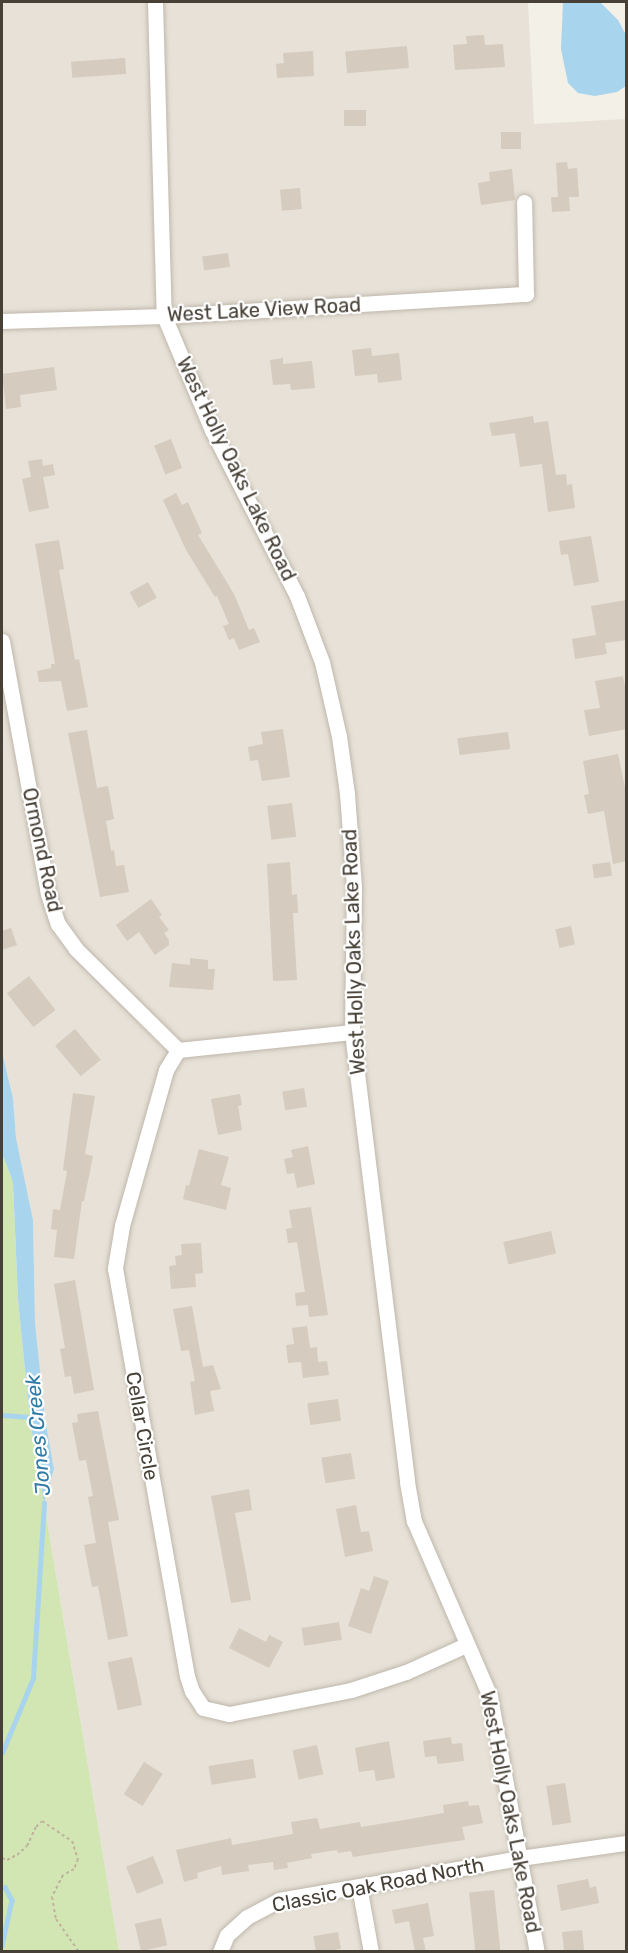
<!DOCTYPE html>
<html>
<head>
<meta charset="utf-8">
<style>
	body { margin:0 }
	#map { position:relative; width:628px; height:1953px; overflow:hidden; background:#f3f0e8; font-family:Rubik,sans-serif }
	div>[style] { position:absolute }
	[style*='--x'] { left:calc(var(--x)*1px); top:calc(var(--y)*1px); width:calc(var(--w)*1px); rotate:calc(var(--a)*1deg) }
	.residential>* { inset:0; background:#e7e1d7 }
	.green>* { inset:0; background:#d1e6b3 }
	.water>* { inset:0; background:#a8d4ed }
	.stream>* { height:4.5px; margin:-2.25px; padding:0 2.25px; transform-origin:2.25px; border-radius:2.25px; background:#a8d4ed }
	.building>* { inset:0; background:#d5cbbe; transform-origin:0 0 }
	.path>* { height:2px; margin-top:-1px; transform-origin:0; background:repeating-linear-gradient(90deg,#c0b29d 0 3px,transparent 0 6px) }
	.roads { filter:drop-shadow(0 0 2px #bfb7ab) drop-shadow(0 0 2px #bfb7ab) }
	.street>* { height:15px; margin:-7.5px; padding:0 7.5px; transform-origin:7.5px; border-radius:7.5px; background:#fff }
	span { translate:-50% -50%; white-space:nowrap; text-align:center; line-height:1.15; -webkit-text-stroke:4.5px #fff; paint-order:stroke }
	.street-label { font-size:20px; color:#474037 }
	.water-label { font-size:21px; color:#327ba6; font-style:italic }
	.frame { position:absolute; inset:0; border:3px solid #474037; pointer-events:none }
</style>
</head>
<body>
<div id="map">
	<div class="residential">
		<div style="clip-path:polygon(2px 2px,528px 2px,534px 124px,626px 119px,626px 1951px,119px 1951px,44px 1503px,54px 1469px,45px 1419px,35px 1323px,33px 1220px,16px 1138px,13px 1097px,2px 1052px)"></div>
	</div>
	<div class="green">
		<div style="clip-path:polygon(2px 1153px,13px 1182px,18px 1299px,30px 1420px,119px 1951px,2px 1951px)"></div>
	</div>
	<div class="water">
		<div style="clip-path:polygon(563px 2px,600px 2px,618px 20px,626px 35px,626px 86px,617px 92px,595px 96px,578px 93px,568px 83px,561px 49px)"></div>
		<div style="clip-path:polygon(2px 1052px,13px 1098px,16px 1138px,33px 1220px,35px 1323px,45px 1419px,54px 1469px,44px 1503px,30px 1420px,18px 1299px,13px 1182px,2px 1153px)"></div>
	</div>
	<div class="stream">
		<div style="--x:2;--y:1415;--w:28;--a:4"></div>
		<div style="--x:2;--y:1753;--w:81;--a:-67.5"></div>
		<div style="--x:33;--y:1678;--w:175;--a:-86.4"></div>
		<div style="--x:2;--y:1888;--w:3;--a:-18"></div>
		<div style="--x:5;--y:1887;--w:15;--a:62"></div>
		<div style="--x:12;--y:1900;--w:47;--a:102.3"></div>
	</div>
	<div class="building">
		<div style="clip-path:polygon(484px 35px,485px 45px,503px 44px,505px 67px,455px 70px,453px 45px,467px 44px,466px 36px)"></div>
		<div style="left:407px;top:46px;width:22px;height:62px;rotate:85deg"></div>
		<div style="clip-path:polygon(313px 51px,314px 76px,277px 78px,276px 64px,284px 63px,283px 53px)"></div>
		<div style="left:125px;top:58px;width:16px;height:54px;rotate:86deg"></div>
		<div style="left:344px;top:110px;width:22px;height:16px"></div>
		<div style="left:501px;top:132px;width:20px;height:17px"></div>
		<div style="clip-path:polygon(567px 162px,568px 169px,577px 168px,579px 197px,569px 197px,570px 211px,552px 212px,551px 197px,558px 197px,556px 163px)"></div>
		<div style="clip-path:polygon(512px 169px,515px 200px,481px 205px,478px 183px,490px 181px,489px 172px)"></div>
		<div style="left:300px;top:188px;width:21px;height:20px;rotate:85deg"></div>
		<div style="left:228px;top:253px;width:14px;height:26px;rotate:82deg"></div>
		<div style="clip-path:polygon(371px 348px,372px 356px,399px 353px,402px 380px,378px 383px,377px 374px,355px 376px,352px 350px)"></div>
		<div style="clip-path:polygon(283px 358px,283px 364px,312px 361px,315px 388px,291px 390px,290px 384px,273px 385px,270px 360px)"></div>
		<div style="clip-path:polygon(54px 367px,57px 390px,20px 395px,21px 407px,6px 409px,2px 374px)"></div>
		<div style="clip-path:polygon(533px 416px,534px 423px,548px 421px,556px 475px,566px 474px,567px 485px,572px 484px,575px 508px,548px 512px,542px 464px,520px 467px,515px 433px,492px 436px,489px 423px)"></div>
		<div style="left:171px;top:439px;width:31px;height:18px;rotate:69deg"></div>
		<div style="clip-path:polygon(42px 459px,43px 466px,53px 464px,55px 475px,43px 477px,49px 508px,29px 512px,22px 479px,31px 477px,28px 461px)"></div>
		<div style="clip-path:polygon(176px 493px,182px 505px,188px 502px,202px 533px,198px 535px,234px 594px,249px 630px,254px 628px,260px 642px,239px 650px,234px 638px,229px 640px,223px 626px,229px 624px,217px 596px,215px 597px,186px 550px,163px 500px)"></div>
		<div style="clip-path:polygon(591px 536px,599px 582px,574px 586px,568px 554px,561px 555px,559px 541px)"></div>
		<div style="clip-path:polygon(59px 540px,64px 569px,59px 570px,70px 631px,75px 660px,79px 659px,88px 707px,67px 711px,61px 681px,39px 682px,37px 671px,51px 668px,51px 664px,55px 664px,35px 544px)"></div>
		<div style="left:148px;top:582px;width:18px;height:21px;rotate:61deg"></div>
		<div style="clip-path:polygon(627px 600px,627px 640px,605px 643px,607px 654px,575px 659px,572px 639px,596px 635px,591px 606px)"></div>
		<div style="clip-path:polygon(623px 676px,627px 697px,627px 729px,589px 736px,584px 710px,600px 708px,595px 681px)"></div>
		<div style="clip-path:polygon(283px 729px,290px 777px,262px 781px,258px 760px,250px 761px,248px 747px,263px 744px,261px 732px)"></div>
		<div style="clip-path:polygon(87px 730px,97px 788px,108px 786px,114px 819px,106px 821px,111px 851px,114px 850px,116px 866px,124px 865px,129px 892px,100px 897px,68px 733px)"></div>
		<div style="left:508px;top:732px;width:17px;height:51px;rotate:83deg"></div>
		<div style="clip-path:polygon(618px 754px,627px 797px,627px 861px,613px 864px,604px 811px,588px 814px,584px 795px,589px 794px,583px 761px)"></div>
		<div style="left:292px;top:803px;width:34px;height:25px;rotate:83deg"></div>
		<div style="clip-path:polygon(290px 862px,292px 895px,297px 894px,298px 913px,293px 913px,297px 980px,273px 981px,267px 864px)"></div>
		<div style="left:610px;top:862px;width:14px;height:18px;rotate:82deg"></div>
		<div style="clip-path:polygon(151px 899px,162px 915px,159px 917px,169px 930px,164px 933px,169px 940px,169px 945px,155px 955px,139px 932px,127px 941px,116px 925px)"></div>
		<div style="left:571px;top:926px;width:19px;height:16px;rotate:78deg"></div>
		<div style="clip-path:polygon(11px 928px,17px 945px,2px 950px,2px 931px)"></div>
		<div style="clip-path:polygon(190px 958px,208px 960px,208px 969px,215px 969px,213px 990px,169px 987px,172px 963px,190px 965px)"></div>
		<div style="left:29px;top:976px;width:43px;height:28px;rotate:52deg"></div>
		<div style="left:75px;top:1029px;width:40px;height:26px;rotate:50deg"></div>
		<div style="left:304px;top:1088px;width:19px;height:22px;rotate:81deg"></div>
		<div style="clip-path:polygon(73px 1093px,95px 1096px,85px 1154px,93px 1156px,84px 1201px,82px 1201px,74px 1259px,54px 1257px,57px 1230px,51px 1229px,53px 1209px,60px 1210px,67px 1171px,63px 1170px)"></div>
		<div style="clip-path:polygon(240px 1094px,242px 1105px,238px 1106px,242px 1130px,218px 1135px,211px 1099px)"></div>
		<div style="clip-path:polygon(308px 1146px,315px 1184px,297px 1188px,294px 1173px,287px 1174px,284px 1159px,293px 1157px,291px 1150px)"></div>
		<div style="clip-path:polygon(199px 1149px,229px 1157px,221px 1185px,231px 1188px,226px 1210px,183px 1199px,186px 1185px,189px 1186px)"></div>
		<div style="clip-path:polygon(311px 1207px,328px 1315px,309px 1317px,308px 1305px,296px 1306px,295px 1293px,305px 1292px,297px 1242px,288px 1243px,286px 1229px,292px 1228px,289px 1210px)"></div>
		<div style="left:551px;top:1231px;width:23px;height:49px;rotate:77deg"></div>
		<div style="clip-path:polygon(201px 1243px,203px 1273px,195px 1274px,196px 1287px,171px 1289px,169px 1266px,176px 1265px,175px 1256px,182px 1255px,181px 1244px)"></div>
		<div style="clip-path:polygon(75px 1280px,94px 1390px,74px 1394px,71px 1376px,65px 1377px,60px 1349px,65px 1348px,54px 1284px)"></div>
		<div style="clip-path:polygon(192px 1306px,203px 1367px,213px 1365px,221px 1389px,210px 1391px,214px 1411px,195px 1415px,190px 1382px,195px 1381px,189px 1350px,181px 1351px,173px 1309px)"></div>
		<div style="clip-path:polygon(307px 1326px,310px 1348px,317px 1347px,318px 1362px,327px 1361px,329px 1375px,303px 1378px,301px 1362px,288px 1363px,286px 1345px,294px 1344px,292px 1328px)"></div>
		<div style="left:338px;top:1399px;width:22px;height:31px;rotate:82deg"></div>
		<div style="clip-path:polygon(98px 1411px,119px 1520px,108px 1522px,128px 1636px,108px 1640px,98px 1586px,92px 1587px,84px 1545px,96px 1543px,88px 1497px,93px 1496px,86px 1460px,79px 1461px,72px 1423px,78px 1422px,77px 1414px)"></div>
		<div style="left:351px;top:1453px;width:26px;height:30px;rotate:81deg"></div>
		<div style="clip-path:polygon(249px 1489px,252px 1510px,235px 1513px,251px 1600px,231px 1603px,211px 1496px)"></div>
		<div style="clip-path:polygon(356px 1505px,361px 1532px,369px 1531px,373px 1551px,345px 1557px,336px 1509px)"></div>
		<div style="clip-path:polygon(374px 1576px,389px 1581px,371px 1634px,348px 1626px,361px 1588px,369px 1591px)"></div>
		<div style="left:339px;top:1622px;width:18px;height:38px;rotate:81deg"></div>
		<div style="clip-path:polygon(239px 1628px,266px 1642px,269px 1635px,283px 1642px,269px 1668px,229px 1648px)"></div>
		<div style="left:132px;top:1657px;width:49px;height:25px;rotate:78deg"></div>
		<div style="clip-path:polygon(451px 1737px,452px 1744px,462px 1743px,464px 1761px,438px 1764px,436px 1756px,425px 1757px,423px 1741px)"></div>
		<div style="clip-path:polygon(389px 1741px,395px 1778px,376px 1781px,374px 1770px,359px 1772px,355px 1748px)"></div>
		<div style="left:317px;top:1745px;width:30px;height:25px;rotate:78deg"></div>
		<div style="left:253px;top:1759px;width:19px;height:45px;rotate:81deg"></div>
		<div style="left:144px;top:1762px;width:22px;height:38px;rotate:32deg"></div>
		<div style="left:565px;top:1783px;width:40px;height:19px;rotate:81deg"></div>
		<div style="clip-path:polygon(468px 1801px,469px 1806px,479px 1805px,483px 1823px,462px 1827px,465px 1840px,450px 1842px,353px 1857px,351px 1851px,338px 1853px,337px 1850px,311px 1854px,312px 1858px,287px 1863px,288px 1868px,274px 1870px,273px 1862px,248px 1865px,249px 1871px,222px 1875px,221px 1866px,197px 1873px,198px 1878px,184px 1882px,176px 1850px,231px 1838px,232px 1845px,293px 1834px,291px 1822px,317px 1818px,320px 1829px,360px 1822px,361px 1827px,404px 1820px,444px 1813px,443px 1805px)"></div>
		<div style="left:153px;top:1856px;width:29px;height:29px;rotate:68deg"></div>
		<div style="clip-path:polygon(588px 1879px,590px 1888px,596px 1886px,599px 1903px,561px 1911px,557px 1885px)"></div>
		<div style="left:494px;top:1890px;width:62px;height:25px;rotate:84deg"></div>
		<div style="clip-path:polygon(428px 1903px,434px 1936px,423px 1938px,426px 1952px,415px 1952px,409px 1921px,395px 1924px,392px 1910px)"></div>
		<div style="left:161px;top:1918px;width:28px;height:27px;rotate:77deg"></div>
		<div style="left:582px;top:1930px;width:20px;height:20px;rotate:84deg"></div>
		<div style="left:338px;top:1932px;width:17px;height:25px;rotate:80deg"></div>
	</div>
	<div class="path">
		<div style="--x:2;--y:1858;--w:5;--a:22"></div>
		<div style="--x:7;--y:1860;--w:11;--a:-27"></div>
		<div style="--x:17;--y:1855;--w:13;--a:-42"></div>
		<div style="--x:27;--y:1846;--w:21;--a:-65"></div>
		<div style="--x:36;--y:1827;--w:8;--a:-45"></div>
		<div style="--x:42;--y:1821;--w:36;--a:34"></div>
		<div style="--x:72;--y:1841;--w:19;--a:72"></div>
		<div style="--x:78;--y:1859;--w:11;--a:112"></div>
		<div style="--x:74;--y:1869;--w:13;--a:151"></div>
		<div style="--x:63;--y:1875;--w:25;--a:117"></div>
		<div style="--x:52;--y:1897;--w:22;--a:80"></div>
		<div style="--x:56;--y:1919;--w:40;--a:55.1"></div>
	</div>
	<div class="roads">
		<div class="street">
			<div style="--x:155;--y:2;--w:314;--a:88.4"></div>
			<div style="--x:164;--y:316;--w:124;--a:67.2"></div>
			<div style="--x:212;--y:430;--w:186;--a:62.9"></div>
			<div style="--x:297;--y:596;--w:71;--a:69.3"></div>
			<div style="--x:322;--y:662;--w:76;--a:77.1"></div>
			<div style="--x:339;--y:736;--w:59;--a:82.1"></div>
			<div style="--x:347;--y:794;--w:94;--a:85.7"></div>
			<div style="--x:354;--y:888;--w:144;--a:90.8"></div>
			<div style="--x:352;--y:1032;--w:453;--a:83"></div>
			<div style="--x:407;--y:1482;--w:40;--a:80"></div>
			<div style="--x:414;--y:1521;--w:192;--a:66.6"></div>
			<div style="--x:490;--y:1697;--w:259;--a:79.6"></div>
			<div style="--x:2;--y:321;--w:162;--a:-1.8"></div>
			<div style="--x:164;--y:316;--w:363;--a:-3.5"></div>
			<div style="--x:526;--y:294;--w:92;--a:-91.2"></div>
			<div style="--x:2;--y:641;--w:257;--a:79.7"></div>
			<div style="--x:48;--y:894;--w:32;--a:72"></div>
			<div style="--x:58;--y:924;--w:31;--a:54"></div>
			<div style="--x:76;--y:949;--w:144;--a:44.7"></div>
			<div style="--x:352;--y:1032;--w:175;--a:174.1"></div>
			<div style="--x:178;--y:1050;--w:23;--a:121"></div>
			<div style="--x:166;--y:1070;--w:162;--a:105.8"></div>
			<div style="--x:122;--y:1226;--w:43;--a:99.5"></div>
			<div style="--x:115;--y:1268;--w:414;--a:80"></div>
			<div style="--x:187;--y:1676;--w:16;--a:72"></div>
			<div style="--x:192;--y:1691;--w:20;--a:57"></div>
			<div style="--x:203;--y:1708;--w:27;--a:13"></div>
			<div style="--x:229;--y:1714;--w:124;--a:-11.1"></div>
			<div style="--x:351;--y:1690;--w:58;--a:-18.1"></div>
			<div style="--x:406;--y:1672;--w:66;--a:-24.2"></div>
			<div style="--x:359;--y:1886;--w:67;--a:79.7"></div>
			<div style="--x:220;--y:1952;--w:18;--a:-68"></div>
			<div style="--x:227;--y:1935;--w:27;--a:-42"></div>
			<div style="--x:247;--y:1917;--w:36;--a:-28"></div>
			<div style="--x:279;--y:1900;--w:245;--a:-9.9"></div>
			<div style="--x:520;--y:1858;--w:107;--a:-8.1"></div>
		</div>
	</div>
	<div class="street-label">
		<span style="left:264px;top:310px;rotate:-3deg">West Lake View Road</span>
		<span style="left:236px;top:469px;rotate:64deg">West Holly Oaks Lake Road</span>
		<span style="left:42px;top:850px;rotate:78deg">Ormond Road</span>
		<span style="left:354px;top:952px;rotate:-92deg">West Holly Oaks Lake Road</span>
		<span style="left:142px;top:1426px;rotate:80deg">Cellar Circle</span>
		<span style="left:510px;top:1812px;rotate:79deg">West Holly Oaks Lake Road</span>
		<span style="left:378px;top:1885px;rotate:-11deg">Classic Oak Road North</span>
	</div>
	<div class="water-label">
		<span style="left:38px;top:1435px;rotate:-95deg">Jones Creek</span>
	</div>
	<div class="frame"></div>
</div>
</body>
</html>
